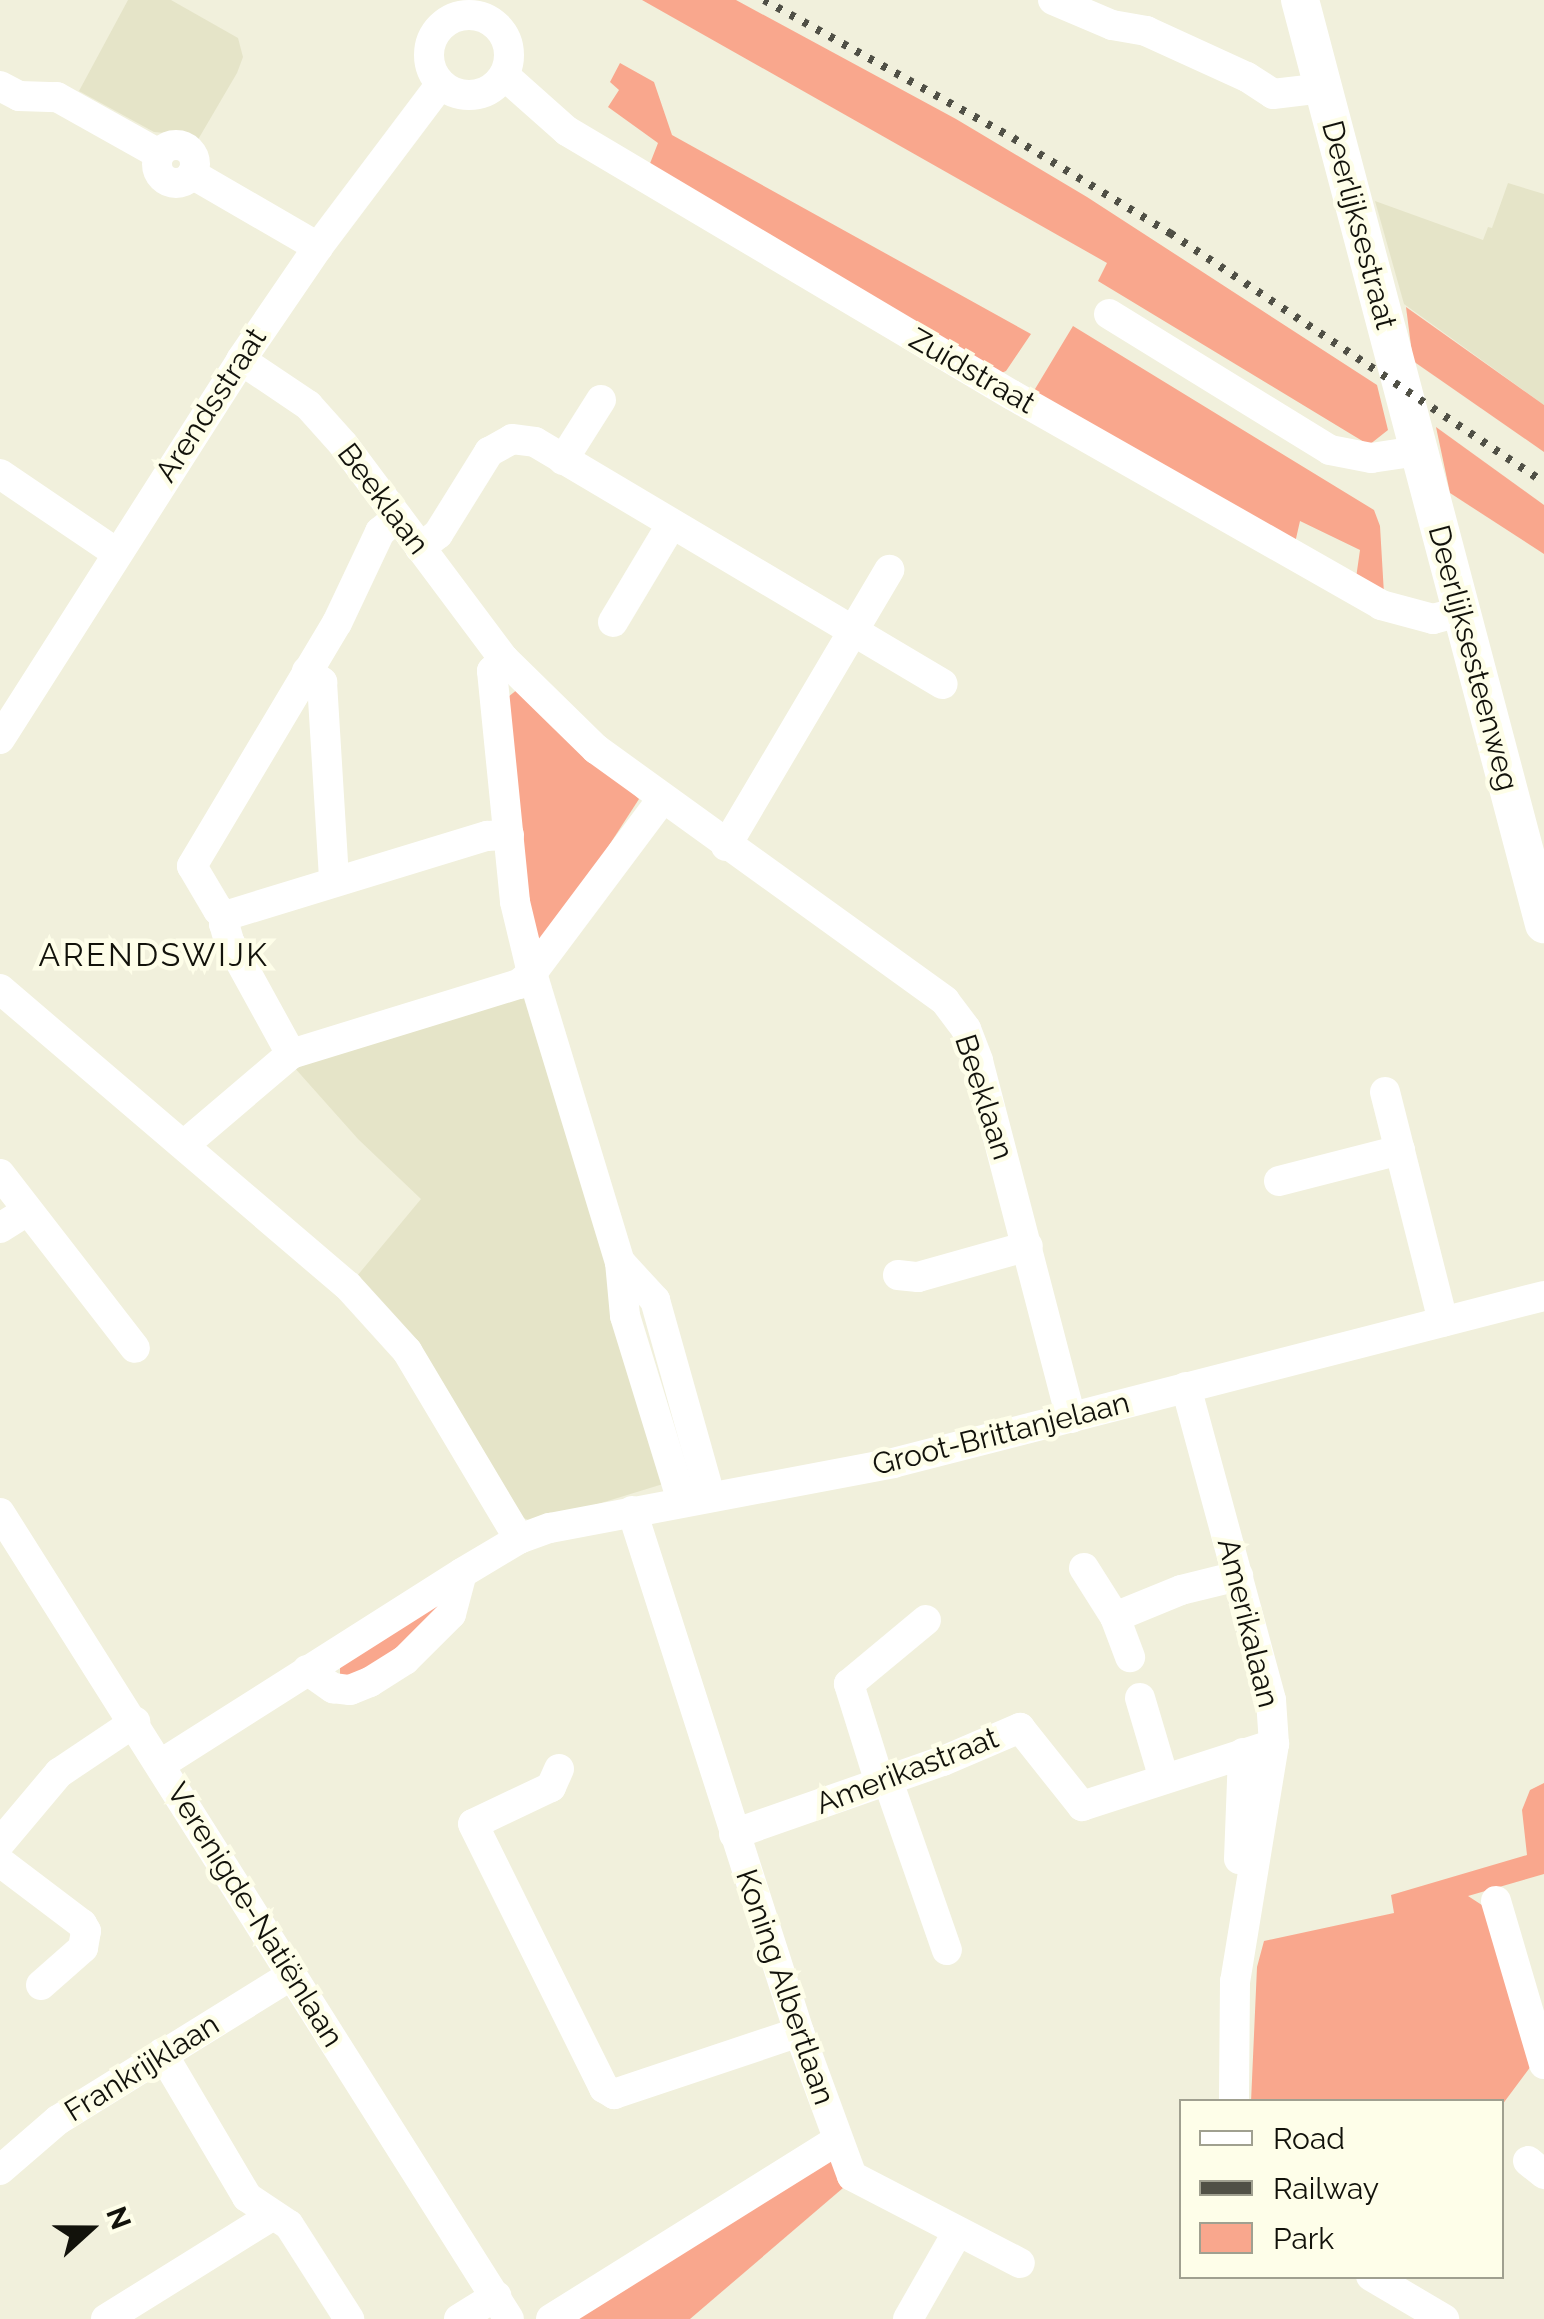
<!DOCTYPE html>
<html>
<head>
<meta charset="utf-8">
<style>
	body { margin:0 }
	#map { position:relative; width:1544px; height:2319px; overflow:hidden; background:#f1f0dc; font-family:Raleway,sans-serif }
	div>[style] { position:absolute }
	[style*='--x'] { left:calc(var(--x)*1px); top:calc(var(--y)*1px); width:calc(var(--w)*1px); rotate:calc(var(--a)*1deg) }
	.built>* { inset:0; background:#e5e4c8 }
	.green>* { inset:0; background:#f9a78d }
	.minor>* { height:30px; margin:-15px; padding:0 15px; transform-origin:15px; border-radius:15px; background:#fff }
	.minor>.ring { margin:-15px; padding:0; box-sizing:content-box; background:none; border:30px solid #fff; border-radius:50% }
	.major>* { height:38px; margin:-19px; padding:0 19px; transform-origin:19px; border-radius:19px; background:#fff }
	.rail>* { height:8px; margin-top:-4px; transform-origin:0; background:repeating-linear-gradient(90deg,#505046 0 5px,transparent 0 15px) }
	span { translate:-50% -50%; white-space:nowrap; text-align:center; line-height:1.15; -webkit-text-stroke:9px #fefee9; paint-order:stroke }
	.street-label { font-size:30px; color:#12120b }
	.neighbourhood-label { font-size:32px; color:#12120b; letter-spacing:2.5px }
	.legend { position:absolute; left:1179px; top:2099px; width:325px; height:180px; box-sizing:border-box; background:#fefee9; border:2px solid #a0a090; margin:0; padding:12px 18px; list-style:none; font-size:30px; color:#12120b }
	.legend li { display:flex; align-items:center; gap:20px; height:50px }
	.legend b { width:50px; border:2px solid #a0a090 }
	.north { position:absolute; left:40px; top:2179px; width:100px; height:100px; -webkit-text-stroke:8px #fefee9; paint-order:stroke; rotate:69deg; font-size:28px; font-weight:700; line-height:40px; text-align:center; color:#12120b }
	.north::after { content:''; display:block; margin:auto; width:35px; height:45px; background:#12120b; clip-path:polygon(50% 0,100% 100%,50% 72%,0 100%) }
</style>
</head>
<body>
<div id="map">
	<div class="built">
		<div style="clip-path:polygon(128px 0,171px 0,238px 38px,243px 57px,237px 73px,196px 143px,176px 134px,154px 132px,79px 91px)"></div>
		<div style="clip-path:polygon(1508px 183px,1544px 194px,1544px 405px,1404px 304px,1375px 201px,1483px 240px,1488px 227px,1492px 228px)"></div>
		<div style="clip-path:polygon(517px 995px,528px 999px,608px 1266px,663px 1484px,536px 1523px,521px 1517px,357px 1276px,421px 1199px,358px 1139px,293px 1066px)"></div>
	</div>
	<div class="green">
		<div style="clip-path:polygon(642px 0,736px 0,956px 119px,1087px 197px,1377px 385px,1388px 430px,1369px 445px,1098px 281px,1107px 263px)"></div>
		<div style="clip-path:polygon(620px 63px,654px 82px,672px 135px,1031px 334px,1006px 371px,999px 374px,649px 166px,658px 143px,608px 107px,619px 90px,610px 82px)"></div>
		<div style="clip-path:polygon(1406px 307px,1544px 405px,1544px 452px,1413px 361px)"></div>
		<div style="clip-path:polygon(1073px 326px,1374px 510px,1380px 526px,1384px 594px,1356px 578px,1360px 550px,1300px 521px,1295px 543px,1032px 394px)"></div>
		<div style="clip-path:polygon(1436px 427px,1544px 505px,1544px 554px,1450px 493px)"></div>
		<div style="clip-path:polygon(518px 689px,639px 799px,546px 943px,532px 940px,503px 701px)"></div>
		<div style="clip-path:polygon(444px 1601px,408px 1645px,353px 1681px,340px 1678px,340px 1663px)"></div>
		<div style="clip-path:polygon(1544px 1783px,1544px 1874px,1468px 1896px,1488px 1909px,1531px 2066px,1502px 2105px,1502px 2102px,1251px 2102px,1257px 1967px,1264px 1941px,1394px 1913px,1391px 1895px,1527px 1855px,1522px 1810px,1530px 1790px)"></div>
		<div style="clip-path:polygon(832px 2159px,843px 2188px,690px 2319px,575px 2319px)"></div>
	</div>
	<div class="minor">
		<div style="--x:1053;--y:0;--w:64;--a:23"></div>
		<div style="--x:1112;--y:25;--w:35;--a:10"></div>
		<div style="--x:1146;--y:31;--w:111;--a:24.5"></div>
		<div style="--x:1247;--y:77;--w:31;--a:33"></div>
		<div style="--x:1273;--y:94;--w:50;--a:-6.8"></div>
		<div class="ring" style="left:429px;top:15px;width:50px;height:50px"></div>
		<div style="--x:505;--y:76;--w:83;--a:41.6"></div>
		<div style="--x:567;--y:131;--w:517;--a:30.68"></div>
		<div style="--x:1012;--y:395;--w:425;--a:29.6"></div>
		<div style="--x:1381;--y:605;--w:54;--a:15.1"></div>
		<div style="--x:1433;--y:619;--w:28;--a:-15"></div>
		<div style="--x:0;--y:86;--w:21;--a:28"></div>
		<div style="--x:19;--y:96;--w:38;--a:2"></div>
		<div style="--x:57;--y:97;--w:117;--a:29.2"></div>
		<div class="ring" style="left:157px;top:145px;width:8px;height:8px"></div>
		<div style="--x:192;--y:174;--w:146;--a:30.1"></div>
		<div style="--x:1109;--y:314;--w:259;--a:31.6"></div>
		<div style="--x:1330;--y:450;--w:42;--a:11"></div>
		<div style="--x:1371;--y:458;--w:48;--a:-8.5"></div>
		<div style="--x:241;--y:360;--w:81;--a:33.9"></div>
		<div style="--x:308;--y:405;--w:52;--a:48.1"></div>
		<div style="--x:343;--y:444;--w:269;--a:53.2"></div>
		<div style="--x:504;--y:659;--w:129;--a:44.4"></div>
		<div style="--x:596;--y:749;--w:430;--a:35.8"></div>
		<div style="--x:945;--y:1001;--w:35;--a:53"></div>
		<div style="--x:966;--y:1029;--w:34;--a:69"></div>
		<div style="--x:978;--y:1061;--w:369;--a:75.4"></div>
		<div style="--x:563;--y:460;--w:71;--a:-57.7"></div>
		<div style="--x:0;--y:474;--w:139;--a:34.1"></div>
		<div style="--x:420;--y:548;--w:23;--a:-38"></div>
		<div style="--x:438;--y:534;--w:97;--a:-58.1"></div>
		<div style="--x:489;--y:452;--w:26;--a:-29"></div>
		<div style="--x:512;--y:439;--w:23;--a:7"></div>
		<div style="--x:535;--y:442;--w:474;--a:30.7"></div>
		<div style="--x:613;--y:622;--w:113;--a:-59.1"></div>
		<div style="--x:504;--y:659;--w:17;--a:135"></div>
		<div style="--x:492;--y:671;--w:232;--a:84.3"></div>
		<div style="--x:515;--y:902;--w:73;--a:76.5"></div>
		<div style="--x:532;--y:973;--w:217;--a:-53.2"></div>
		<div style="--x:307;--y:671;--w:19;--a:36"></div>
		<div style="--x:322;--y:682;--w:199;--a:86.5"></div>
		<div style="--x:0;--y:739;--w:449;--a:-57.5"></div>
		<div style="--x:241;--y:360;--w:137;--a:-55.7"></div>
		<div style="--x:318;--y:247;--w:204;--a:-53"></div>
		<div style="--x:726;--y:846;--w:321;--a:-59.4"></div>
		<div style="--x:228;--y:915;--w:271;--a:-17"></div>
		<div style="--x:487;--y:836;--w:22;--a:-3"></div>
		<div style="--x:0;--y:989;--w:458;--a:40.5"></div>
		<div style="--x:348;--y:1286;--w:88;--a:47.8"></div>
		<div style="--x:407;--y:1351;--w:219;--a:59.2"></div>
		<div style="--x:291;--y:1054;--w:129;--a:-118.8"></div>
		<div style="--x:229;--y:941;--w:18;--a:-106"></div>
		<div style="--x:224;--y:924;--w:10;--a:-66"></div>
		<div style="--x:228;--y:915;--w:11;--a:-153"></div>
		<div style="--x:218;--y:910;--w:51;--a:-120.6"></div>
		<div style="--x:192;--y:866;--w:283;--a:-59.2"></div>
		<div style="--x:337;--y:623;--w:101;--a:-64.7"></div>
		<div style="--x:380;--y:532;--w:23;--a:-40"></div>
		<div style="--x:1385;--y:1092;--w:237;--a:75.8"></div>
		<div style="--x:184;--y:1145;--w:140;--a:-40.4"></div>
		<div style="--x:291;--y:1054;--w:239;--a:-17.1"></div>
		<div style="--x:519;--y:984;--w:17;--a:-40"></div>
		<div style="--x:532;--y:973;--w:302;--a:73.1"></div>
		<div style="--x:620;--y:1262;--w:54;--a:84.7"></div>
		<div style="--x:625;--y:1316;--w:194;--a:72.9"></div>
		<div style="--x:0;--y:1174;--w:220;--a:52.2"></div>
		<div style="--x:1279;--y:1181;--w:125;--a:-14.4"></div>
		<div style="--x:0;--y:1228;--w:31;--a:-32"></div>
		<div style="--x:620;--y:1262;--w:52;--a:47.4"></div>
		<div style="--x:655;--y:1300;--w:204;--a:74.3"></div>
		<div style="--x:898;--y:1275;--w:20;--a:6"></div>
		<div style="--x:918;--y:1277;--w:114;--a:-15.7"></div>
		<div style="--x:1186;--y:1387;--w:324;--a:74.8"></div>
		<div style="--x:1271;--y:1700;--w:44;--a:86.1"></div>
		<div style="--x:1274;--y:1744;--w:240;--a:99.3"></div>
		<div style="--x:1235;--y:1981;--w:121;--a:90.5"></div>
		<div style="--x:632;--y:1511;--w:547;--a:72.23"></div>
		<div style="--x:799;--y:2032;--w:153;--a:69.8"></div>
		<div style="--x:852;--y:2176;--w:189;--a:27.4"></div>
		<div style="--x:0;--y:1513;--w:953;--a:57.73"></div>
		<div style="--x:1084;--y:1568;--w:58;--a:57.7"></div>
		<div style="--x:1115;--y:1617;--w:43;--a:69.4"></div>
		<div style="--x:1115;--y:1617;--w:71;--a:-22.2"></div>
		<div style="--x:1181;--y:1590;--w:59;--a:-13.8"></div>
		<div style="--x:307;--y:1670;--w:32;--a:35"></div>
		<div style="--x:333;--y:1688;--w:17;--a:7"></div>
		<div style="--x:350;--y:1690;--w:22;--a:-22"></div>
		<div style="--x:370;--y:1682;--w:41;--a:-32.2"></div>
		<div style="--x:405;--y:1660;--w:65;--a:-45"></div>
		<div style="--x:451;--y:1614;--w:42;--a:-75"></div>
		<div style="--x:1140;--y:1698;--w:84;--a:73.5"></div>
		<div style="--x:161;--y:1764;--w:356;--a:-32.4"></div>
		<div style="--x:462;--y:1573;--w:66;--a:-30.8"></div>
		<div style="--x:519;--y:1539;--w:33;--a:-20"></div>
		<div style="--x:550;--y:1528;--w:349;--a:-10.7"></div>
		<div style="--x:893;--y:1463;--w:672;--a:-14.39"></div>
		<div style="--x:559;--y:1769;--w:20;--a:114"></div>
		<div style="--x:551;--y:1787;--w:86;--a:154.6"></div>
		<div style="--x:473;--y:1824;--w:295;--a:63.6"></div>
		<div style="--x:604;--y:2088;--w:12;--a:31"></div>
		<div style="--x:614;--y:2094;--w:195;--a:-18.5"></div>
		<div style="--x:888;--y:1781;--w:179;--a:70.8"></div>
		<div style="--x:880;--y:1783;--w:104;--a:-107.4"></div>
		<div style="--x:849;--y:1684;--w:100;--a:-39.7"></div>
		<div style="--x:734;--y:1834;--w:221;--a:-19.3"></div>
		<div style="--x:943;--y:1761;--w:84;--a:-23.2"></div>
		<div style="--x:1020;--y:1728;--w:100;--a:51.5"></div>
		<div style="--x:1082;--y:1806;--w:202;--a:-17.9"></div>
		<div style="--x:0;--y:1843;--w:92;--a:-49.9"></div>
		<div style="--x:59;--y:1773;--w:92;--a:-33.9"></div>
		<div style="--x:1239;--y:1859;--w:106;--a:-87.8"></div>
		<div style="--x:0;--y:1862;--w:103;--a:37.1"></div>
		<div style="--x:82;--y:1924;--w:8;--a:60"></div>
		<div style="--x:86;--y:1931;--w:17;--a:100"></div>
		<div style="--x:83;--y:1948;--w:56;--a:138.6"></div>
		<div style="--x:1496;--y:1901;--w:170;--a:73.6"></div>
		<div style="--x:162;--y:2053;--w:167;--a:59.4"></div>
		<div style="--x:247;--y:2197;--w:50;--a:33.7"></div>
		<div style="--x:289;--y:2225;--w:112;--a:57.4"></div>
		<div style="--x:1528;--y:2161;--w:21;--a:39"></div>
		<div style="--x:0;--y:2170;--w:77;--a:-40.8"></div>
		<div style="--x:58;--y:2120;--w:275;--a:-31.8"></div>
		<div style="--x:1371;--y:2276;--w:85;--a:30.5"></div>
		<div style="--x:106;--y:2319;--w:197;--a:-31.9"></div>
		<div style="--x:459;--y:2319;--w:44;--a:-31.9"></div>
		<div style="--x:551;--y:2319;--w:337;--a:-32"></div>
		<div style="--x:908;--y:2319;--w:99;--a:-60.3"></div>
	</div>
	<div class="major">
		<div style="--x:1300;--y:0;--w:956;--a:75.21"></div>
	</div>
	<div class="rail">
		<div style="--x:764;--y:0;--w:285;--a:29"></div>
		<div style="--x:1013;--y:138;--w:184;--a:31.2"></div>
		<div style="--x:1170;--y:233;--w:449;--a:33.7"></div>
	</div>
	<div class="street-label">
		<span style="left:1359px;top:225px;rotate:75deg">Deerlijksestraat</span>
		<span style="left:972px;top:371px;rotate:30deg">Zuidstraat</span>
		<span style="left:211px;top:405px;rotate:-57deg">Arendsstraat</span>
		<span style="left:383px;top:499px;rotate:53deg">Beeklaan</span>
		<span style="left:1473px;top:658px;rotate:75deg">Deerlijksesteenweg</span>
		<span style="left:984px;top:1097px;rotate:72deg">Beeklaan</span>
		<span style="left:1001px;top:1434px;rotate:-14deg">Groot-Brittanjelaan</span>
		<span style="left:1248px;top:1623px;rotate:76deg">Amerikalaan</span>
		<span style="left:907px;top:1771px;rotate:-21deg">Amerikastraat</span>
		<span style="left:255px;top:1915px;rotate:58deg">Verenigde-Natiënlaan</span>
		<span style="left:785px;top:1987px;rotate:71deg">Koning Albertlaan</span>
		<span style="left:142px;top:2068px;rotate:-32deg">Frankrijklaan</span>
	</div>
	<div class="neighbourhood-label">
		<span style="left:154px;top:955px">ARENDSWIJK</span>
	</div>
	<ul class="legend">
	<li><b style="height:12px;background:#fff"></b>Road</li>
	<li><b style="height:12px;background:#505046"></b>Railway</li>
	<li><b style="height:28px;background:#f9a78d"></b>Park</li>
	</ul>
	<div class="north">N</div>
</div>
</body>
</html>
